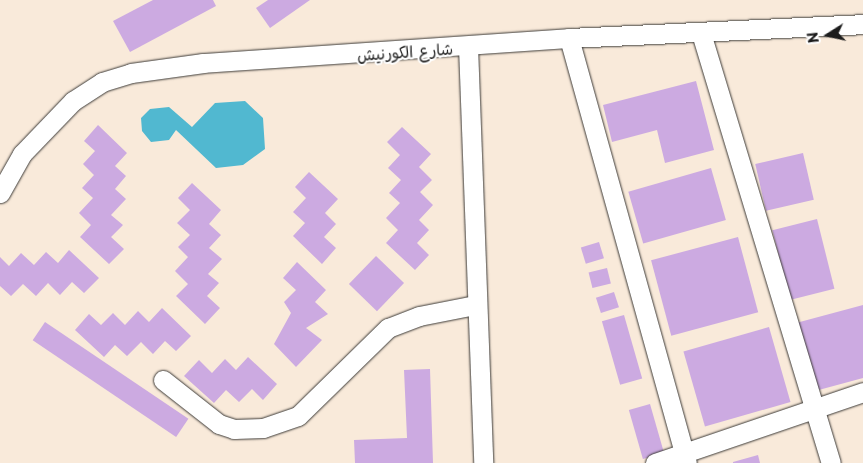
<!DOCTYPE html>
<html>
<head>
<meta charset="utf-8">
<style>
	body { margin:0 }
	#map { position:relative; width:863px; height:463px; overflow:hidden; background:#f9eada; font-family:"Playpen Sans","Playpen Sans Arabic",sans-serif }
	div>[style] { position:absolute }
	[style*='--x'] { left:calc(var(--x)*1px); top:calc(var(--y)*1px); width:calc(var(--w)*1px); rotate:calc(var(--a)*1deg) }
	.water>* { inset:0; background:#51b8d0 }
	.building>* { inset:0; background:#ccaae1; transform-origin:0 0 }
	.roads { filter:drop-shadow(0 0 1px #3d3b38) drop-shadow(0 0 1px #3d3b38) }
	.minor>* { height:19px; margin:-9.5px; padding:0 9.5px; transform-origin:9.5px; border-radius:9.5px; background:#fff }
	span { translate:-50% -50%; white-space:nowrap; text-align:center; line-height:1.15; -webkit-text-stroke:4px #fff; paint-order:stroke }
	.street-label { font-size:16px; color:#1c1c1c }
	.north { position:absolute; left:803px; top:10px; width:50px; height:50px; -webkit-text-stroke:4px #fff; paint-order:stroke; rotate:260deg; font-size:14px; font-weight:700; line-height:20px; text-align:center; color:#1c1c1c }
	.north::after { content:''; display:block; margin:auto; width:18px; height:22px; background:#1c1c1c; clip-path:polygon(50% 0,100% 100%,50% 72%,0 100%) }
</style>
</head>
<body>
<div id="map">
	<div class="water">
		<div style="clip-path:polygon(245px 101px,263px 118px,265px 149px,243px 165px,216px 168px,176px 130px,169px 140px,151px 142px,142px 131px,141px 118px,150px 109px,169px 107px,192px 127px,215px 103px)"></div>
	</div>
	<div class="building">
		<div style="clip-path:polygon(153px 0,213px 0,216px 6px,130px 52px,113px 21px)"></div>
		<div style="clip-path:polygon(268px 0,310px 0,270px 28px,256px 8px)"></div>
		<div style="clip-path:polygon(696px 81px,714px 150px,665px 163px,657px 130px,612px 142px,603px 105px)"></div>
		<div style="clip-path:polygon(98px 125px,127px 153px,115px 166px,126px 176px,115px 189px,126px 199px,111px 215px,123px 225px,111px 237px,124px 249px,109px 264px,80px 237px,91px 225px,79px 213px,93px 198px,82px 188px,94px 175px,83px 164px,95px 151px,84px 141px)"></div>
		<div style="clip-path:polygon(402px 127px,431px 154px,419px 167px,432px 180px,420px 192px,433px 205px,419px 220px,429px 230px,417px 243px,429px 255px,415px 270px,386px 243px,398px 230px,386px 218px,400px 203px,389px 193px,401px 180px,388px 168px,400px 155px,387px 142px)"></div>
		<div style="left:803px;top:153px;width:48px;height:49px;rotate:77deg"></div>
		<div style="left:711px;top:168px;width:54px;height:86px;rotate:74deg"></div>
		<div style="clip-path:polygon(309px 172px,338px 199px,325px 213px,336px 224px,324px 237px,336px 248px,322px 264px,293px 236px,305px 223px,293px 212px,306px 198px,295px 187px)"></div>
		<div style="clip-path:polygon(192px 183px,221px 210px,209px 224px,221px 235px,209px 248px,222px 259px,208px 274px,219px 283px,207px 296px,220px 308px,205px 324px,176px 296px,188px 284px,175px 271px,188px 257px,178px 247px,190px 235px,177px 223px,190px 210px,178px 198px)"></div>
		<div style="left:817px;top:219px;width:72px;height:46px;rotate:76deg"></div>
		<div style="left:738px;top:237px;width:78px;height:90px;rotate:75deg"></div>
		<div style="left:599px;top:242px;width:17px;height:19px;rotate:73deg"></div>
		<div style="clip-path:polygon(69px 250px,99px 278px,84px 293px,72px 282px,60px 295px,48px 283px,36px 296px,23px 284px,11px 296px,0 286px,0 257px,9px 266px,21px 253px,34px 265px,46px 252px,58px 263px)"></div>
		<div style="left:376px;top:256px;width:39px;height:39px;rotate:44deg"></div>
		<div style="clip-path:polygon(297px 262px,326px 290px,315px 302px,328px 314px,306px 328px,322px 340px,296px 367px,274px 344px,291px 313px,284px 302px,296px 290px,283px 278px)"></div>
		<div style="left:607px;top:268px;width:16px;height:19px;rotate:76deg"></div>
		<div style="left:614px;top:292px;width:16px;height:19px;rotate:72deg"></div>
		<div style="clip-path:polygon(863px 305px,863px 378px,815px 391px,796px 323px)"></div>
		<div style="clip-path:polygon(162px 308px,191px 336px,176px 351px,165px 341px,153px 354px,141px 342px,127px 356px,115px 345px,104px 357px,75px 330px,89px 314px,101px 325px,113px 313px,125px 325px,138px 311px,149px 322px)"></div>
		<div style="left:624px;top:315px;width:66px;height:23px;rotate:74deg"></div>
		<div style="left:45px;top:322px;width:173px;height:22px;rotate:34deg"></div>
		<div style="left:769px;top:327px;width:78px;height:89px;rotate:74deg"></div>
		<div style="clip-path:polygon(248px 357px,277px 384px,263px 400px,252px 389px,239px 402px,226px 390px,214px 403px,184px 376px,199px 360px,212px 373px,225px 359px,236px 370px)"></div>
		<div style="clip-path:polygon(430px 369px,433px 463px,355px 463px,354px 440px,407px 438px,404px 370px)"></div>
		<div style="left:650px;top:404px;width:51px;height:22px;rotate:74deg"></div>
		<div style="clip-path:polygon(758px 455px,760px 463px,733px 463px,733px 462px)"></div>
	</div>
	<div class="roads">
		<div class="minor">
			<div style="--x:701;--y:33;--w:449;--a:73.2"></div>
			<div style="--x:569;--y:38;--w:441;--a:74.5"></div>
			<div style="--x:468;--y:46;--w:417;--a:87.9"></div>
			<div style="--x:0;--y:193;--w:45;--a:-60.6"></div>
			<div style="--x:22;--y:154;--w:74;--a:-46.1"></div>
			<div style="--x:73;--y:101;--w:35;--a:-33"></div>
			<div style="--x:102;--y:82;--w:30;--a:-17"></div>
			<div style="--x:131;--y:73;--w:73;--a:-7.9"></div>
			<div style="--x:203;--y:63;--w:367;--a:-3.9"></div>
			<div style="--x:569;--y:38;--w:294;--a:-2.7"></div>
			<div style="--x:163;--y:380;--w:71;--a:38.2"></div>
			<div style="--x:219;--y:424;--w:16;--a:18"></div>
			<div style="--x:234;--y:429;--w:29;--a:-2"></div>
			<div style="--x:263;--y:428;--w:37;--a:-19"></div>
			<div style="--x:298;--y:416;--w:126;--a:-44.4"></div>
			<div style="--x:388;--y:328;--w:33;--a:-21"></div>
			<div style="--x:419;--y:316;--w:57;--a:-11.1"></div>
			<div style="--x:655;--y:463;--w:220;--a:-18.8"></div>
		</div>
	</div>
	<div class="street-label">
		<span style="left:405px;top:51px;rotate:-4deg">شارع الكورنيش</span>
	</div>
	<div class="north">N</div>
</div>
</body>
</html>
